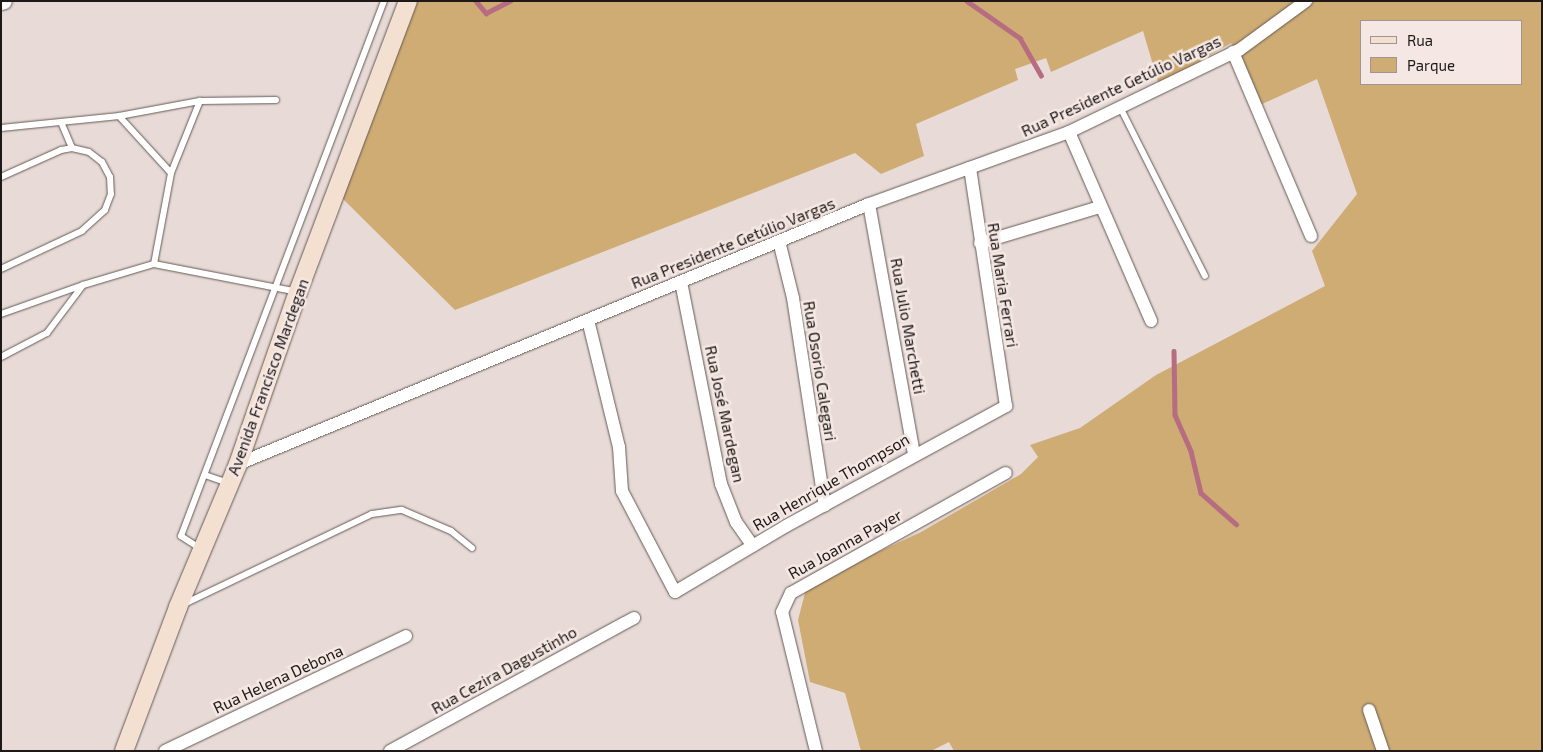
<!DOCTYPE html>
<html>
<head>
<meta charset="utf-8">
<style>
	body { margin:0 }
	#map { position:relative; width:1543px; height:752px; overflow:hidden; background:#e8dbd7; font-family:"Exo 2",sans-serif }
	div>[style] { position:absolute }
	[style*='--x'] { left:calc(var(--x)*1px); top:calc(var(--y)*1px); width:calc(var(--w)*1px); rotate:calc(var(--a)*1deg) }
	.green>* { inset:0; background:#ceac73 }
	.stream>* { height:4.5px; margin:-2.25px; padding:0 2.25px; transform-origin:2.25px; border-radius:2.25px; background:#b66c81 }
	.roads { filter:drop-shadow(0 0 1px #645955) drop-shadow(0 0 1px #645955) }
	.service>* { height:6px; margin:-3px; padding:0 3px; transform-origin:3px; border-radius:3px; background:#fff }
	.minor>* { height:12px; margin:-6px; padding:0 6px; transform-origin:6px; border-radius:6px; background:#fff }
	.tertiary>* { height:15px; margin:-7.5px; padding:0 7.5px; transform-origin:7.5px; border-radius:7.5px; background:#fff }
	.secondary>* { height:18px; margin:-9px; padding:0 9px; transform-origin:9px; border-radius:9px; background:#f4e0d0 }
	span { translate:-50% -50%; white-space:nowrap; text-align:center; line-height:1.15; -webkit-text-stroke:5px #f5e8e4; paint-order:stroke }
	.street-label { font-size:16px; color:#1e1918 }
	.frame { position:absolute; inset:0; border:2px solid #1e1918; pointer-events:none }
	.legend { position:absolute; left:1360px; top:20px; width:162px; height:65px; box-sizing:border-box; background:#f5e8e4; border:1px solid #9f9592; margin:0; padding:6px 9px; list-style:none; font-size:15px; color:#1e1918 }
	.legend li { display:flex; align-items:center; gap:10px; height:25px }
	.legend b { width:25px; border:1px solid #9f9592 }
</style>
</head>
<body>
<div id="map">
	<div class="green">
		<div style="clip-path:polygon(evenodd,417px 1px,1542px 1px,1542px 751px,954px 751px,949px 742px,931px 751px,861px 751px,845px 693px,810px 682px,798px 620px,807px 585px,921px 532px,1021px 474px,1038px 457px,1030px 445px,1080px 428px,1156px 375px,1325px 286px,1312px 251px,1357px 194px,1317px 79px,1258px 106px,1231px 43px,1159px 85px,1143px 31px,1051px 72px,1046px 58px,1015px 69px,1018px 80px,916px 124px,924px 156px,881px 174px,855px 153px,455px 310px,342px 198px,417px 1px,1362px 21px,1522px 21px,1522px 84px,1362px 84px,1362px 21px)"></div>
	</div>
	<div class="stream">
		<div style="--x:476;--y:1;--w:16;--a:50"></div>
		<div style="--x:486;--y:13;--w:27;--a:-27"></div>
		<div style="--x:967;--y:1;--w:65;--a:34.9"></div>
		<div style="--x:1020;--y:38;--w:43;--a:60.4"></div>
		<div style="--x:1174;--y:351;--w:64;--a:89.1"></div>
		<div style="--x:1175;--y:415;--w:39;--a:66"></div>
		<div style="--x:1191;--y:451;--w:43;--a:76.6"></div>
		<div style="--x:1201;--y:493;--w:47;--a:41.5"></div>
	</div>
	<div class="roads">
		<div class="service">
			<div style="--x:1120;--y:107;--w:189;--a:63.3"></div>
			<div style="--x:119;--y:116;--w:77;--a:47.6"></div>
			<div style="--x:61;--y:122;--w:28;--a:67"></div>
			<div style="--x:1;--y:128;--w:119;--a:-5.8"></div>
			<div style="--x:119;--y:116;--w:82;--a:-10.5"></div>
			<div style="--x:200;--y:101;--w:76;--a:-0.8"></div>
			<div style="--x:1;--y:177;--w:66;--a:-24.2"></div>
			<div style="--x:61;--y:150;--w:11;--a:-10"></div>
			<div style="--x:72;--y:148;--w:17;--a:13"></div>
			<div style="--x:89;--y:152;--w:16;--a:38"></div>
			<div style="--x:102;--y:162;--w:17;--a:62"></div>
			<div style="--x:110;--y:177;--w:17;--a:87"></div>
			<div style="--x:111;--y:194;--w:17;--a:111"></div>
			<div style="--x:105;--y:210;--w:31;--a:138"></div>
			<div style="--x:82;--y:231;--w:89;--a:154.9"></div>
			<div style="--x:154;--y:264;--w:147;--a:11"></div>
			<div style="--x:1;--y:314;--w:87;--a:-19.5"></div>
			<div style="--x:83;--y:285;--w:74;--a:-16.5"></div>
			<div style="--x:154;--y:264;--w:93;--a:-79.4"></div>
			<div style="--x:171;--y:173;--w:78;--a:-68.1"></div>
			<div style="--x:1;--y:357;--w:52;--a:-27.6"></div>
			<div style="--x:47;--y:333;--w:60;--a:-53.1"></div>
			<div style="--x:205;--y:475;--w:24;--a:19"></div>
			<div style="--x:201;--y:549;--w:24;--a:-147"></div>
			<div style="--x:181;--y:536;--w:572;--a:-69.22"></div>
			<div style="--x:184;--y:604;--w:208;--a:-25.6"></div>
			<div style="--x:372;--y:514;--w:30;--a:-8"></div>
			<div style="--x:402;--y:510;--w:53;--a:23.2"></div>
			<div style="--x:451;--y:531;--w:27;--a:39"></div>
		</div>
		<div class="minor">
			<div style="--x:1233;--y:52;--w:200;--a:67"></div>
			<div style="--x:1069;--y:132;--w:206;--a:66.5"></div>
			<div style="--x:869;--y:204;--w:254;--a:79.8"></div>
			<div style="--x:779;--y:241;--w:59;--a:76.2"></div>
			<div style="--x:793;--y:298;--w:210;--a:81.3"></div>
			<div style="--x:980;--y:243;--w:125;--a:-16.7"></div>
			<div style="--x:681;--y:282;--w:206;--a:78.8"></div>
			<div style="--x:721;--y:484;--w:41;--a:68.5"></div>
			<div style="--x:736;--y:522;--w:29;--a:55"></div>
			<div style="--x:588;--y:320;--w:131;--a:76.3"></div>
			<div style="--x:619;--y:447;--w:44;--a:86.1"></div>
			<div style="--x:622;--y:491;--w:114;--a:62.3"></div>
			<div style="--x:675;--y:592;--w:129;--a:-30.7"></div>
			<div style="--x:786;--y:526;--w:251;--a:-28.6"></div>
			<div style="--x:1006;--y:406;--w:241;--a:-98.6"></div>
			<div style="--x:238;--y:464;--w:682;--a:-22.39"></div>
			<div style="--x:869;--y:204;--w:213;--a:-19.8"></div>
			<div style="--x:1069;--y:132;--w:189;--a:-25.8"></div>
			<div style="--x:1239;--y:50;--w:83;--a:-36.2"></div>
			<div style="--x:1369;--y:710;--w:43;--a:71.1"></div>
			<div style="--x:165;--y:751;--w:267;--a:-25.5"></div>
			<div style="--x:390;--y:751;--w:278;--a:-28.6"></div>
			<div style="--x:816;--y:751;--w:143;--a:-103.7"></div>
			<div style="--x:782;--y:612;--w:21;--a:-65"></div>
			<div style="--x:791;--y:593;--w:246;--a:-29.2"></div>
		</div>
		<div class="tertiary">
			<div style="--x:1;--y:2;--w:3;--a:-18"></div>
		</div>
		<div class="secondary">
			<div style="--x:124;--y:751;--w:154;--a:-69.4"></div>
			<div style="--x:178;--y:607;--w:155;--a:-67.2"></div>
			<div style="--x:238;--y:464;--w:182;--a:-70.8"></div>
			<div style="--x:298;--y:292;--w:311;--a:-69.3"></div>
		</div>
	</div>
	<div class="street-label">
		<span style="left:1121px;top:86px;rotate:-25deg">Rua Presidente Getúlio Vargas</span>
		<span style="left:733px;top:243px;rotate:-22deg">Rua Presidente Getúlio Vargas</span>
		<span style="left:1003px;top:285px;rotate:81deg">Rua Maria Ferrari</span>
		<span style="left:908px;top:326px;rotate:80deg">Rua Julio Marchetti</span>
		<span style="left:820px;top:371px;rotate:81deg">Rua Osorio Calegari</span>
		<span style="left:268px;top:377px;rotate:-70deg">Avenida Francisco Mardegan</span>
		<span style="left:725px;top:414px;rotate:78deg">Rua José Mardegan</span>
		<span style="left:831px;top:482px;rotate:-30deg">Rua Henrique Thompson</span>
		<span style="left:845px;top:544px;rotate:-29deg">Rua Joanna Payer</span>
		<span style="left:504px;top:670px;rotate:-29deg">Rua Cezira Dagustinho</span>
		<span style="left:278px;top:679px;rotate:-25deg">Rua Helena Debona</span>
	</div>
	<div class="frame"></div>
	<ul class="legend">
	<li><b style="height:6px;background:#f4e0d0"></b>Rua</li>
	<li><b style="height:14px;background:#ceac73"></b>Parque</li>
	</ul>
</div>
</body>
</html>
